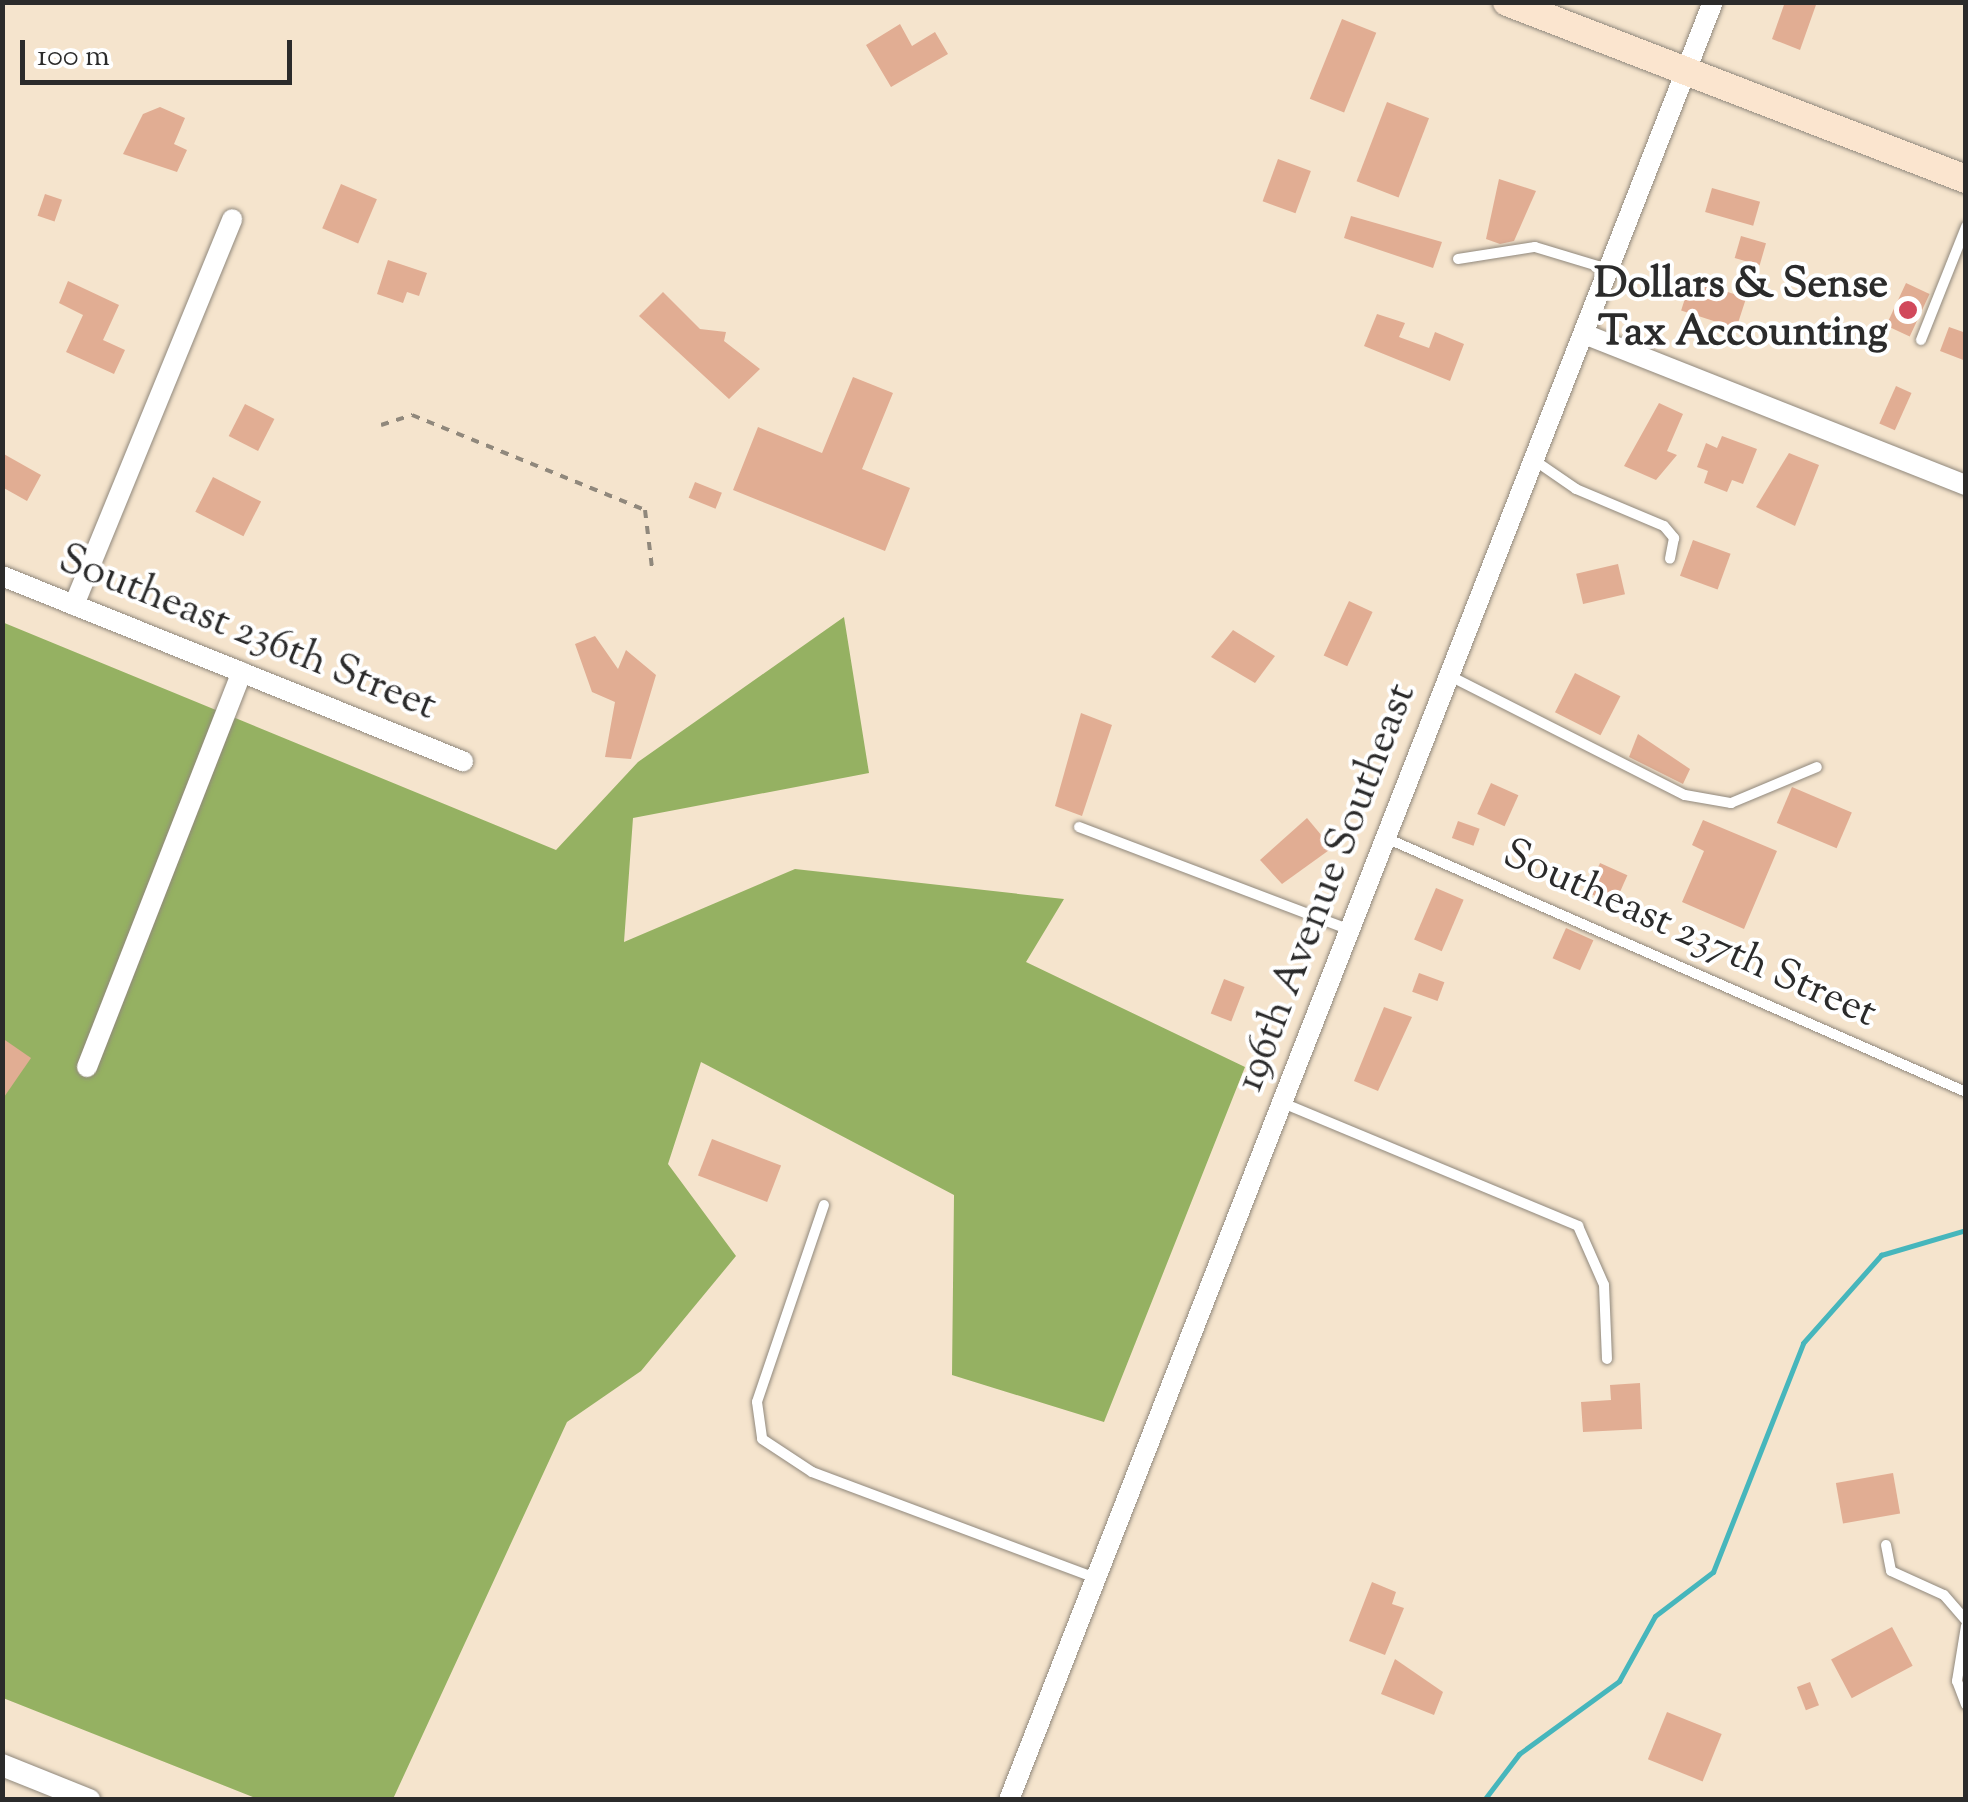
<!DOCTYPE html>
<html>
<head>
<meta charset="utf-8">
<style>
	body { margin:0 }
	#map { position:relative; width:1968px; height:1802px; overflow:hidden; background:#f5e4cd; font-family:"Sorts Mill Goudy",serif }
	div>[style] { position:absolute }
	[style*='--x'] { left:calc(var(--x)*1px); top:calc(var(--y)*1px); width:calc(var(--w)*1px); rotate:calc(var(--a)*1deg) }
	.forest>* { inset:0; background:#95b162 }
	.stream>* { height:5px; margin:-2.5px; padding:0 2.5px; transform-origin:2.5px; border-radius:2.5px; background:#46b6bc }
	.building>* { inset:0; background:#e1ad93; transform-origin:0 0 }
	.path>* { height:4px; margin-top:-2px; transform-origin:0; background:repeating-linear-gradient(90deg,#90887c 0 8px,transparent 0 16px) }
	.roads { filter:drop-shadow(0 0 2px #90887c) drop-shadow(0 0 2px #90887c) }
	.service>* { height:10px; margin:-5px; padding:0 5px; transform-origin:5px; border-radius:5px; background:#fff }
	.minor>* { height:20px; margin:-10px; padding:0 10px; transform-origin:10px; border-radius:10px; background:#fff }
	.tertiary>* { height:22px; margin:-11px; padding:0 11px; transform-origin:11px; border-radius:11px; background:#fff }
	.secondary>* { height:28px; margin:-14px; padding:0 14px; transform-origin:14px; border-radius:14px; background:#fbe5cf }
	.dots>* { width:28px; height:28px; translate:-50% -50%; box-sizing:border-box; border:5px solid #fff; border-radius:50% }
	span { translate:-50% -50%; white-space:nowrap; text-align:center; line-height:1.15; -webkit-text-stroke:8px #fff; paint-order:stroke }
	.poi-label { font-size:42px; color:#2b2b2b; font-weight:700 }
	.right { translate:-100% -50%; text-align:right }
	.street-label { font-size:42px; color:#2b2b2b }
	.frame { position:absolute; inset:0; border:5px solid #2b2b2b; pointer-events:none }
	.scale { position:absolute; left:20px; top:40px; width:272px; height:45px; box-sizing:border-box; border:5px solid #2b2b2b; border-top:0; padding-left:12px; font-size:30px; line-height:35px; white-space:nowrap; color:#2b2b2b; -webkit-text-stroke:8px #fff; paint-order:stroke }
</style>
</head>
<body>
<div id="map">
	<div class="forest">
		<div style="clip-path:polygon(844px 617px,869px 773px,633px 818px,624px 942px,795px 869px,1064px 899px,1026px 962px,1245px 1067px,1104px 1422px,952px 1375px,954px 1195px,701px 1062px,668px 1164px,736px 1256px,641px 1371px,567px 1422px,393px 1799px,258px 1799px,3px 1698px,2px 622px,556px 850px,638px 762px)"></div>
	</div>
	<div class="stream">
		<div style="--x:1484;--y:1800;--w:58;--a:-52.7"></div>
		<div style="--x:1519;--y:1754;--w:124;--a:-36.1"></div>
		<div style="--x:1619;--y:1681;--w:74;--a:-61"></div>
		<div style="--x:1655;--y:1616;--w:73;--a:-37.2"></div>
		<div style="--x:1713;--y:1572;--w:246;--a:-68.5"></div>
		<div style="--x:1803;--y:1343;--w:118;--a:-48.4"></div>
		<div style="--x:1881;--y:1255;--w:89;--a:-16.4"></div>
	</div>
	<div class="building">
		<div style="clip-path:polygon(1785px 2px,1817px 2px,1800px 50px,1772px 39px)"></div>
		<div style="left:1342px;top:19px;width:37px;height:86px;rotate:22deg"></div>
		<div style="clip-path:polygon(900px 24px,912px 46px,935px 32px,948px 54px,891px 87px,866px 45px)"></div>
		<div style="left:1387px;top:102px;width:45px;height:85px;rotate:21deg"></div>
		<div style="clip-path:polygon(160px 107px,185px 118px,174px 144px,187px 150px,177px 172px,123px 154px,143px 114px)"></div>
		<div style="left:1278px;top:159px;width:35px;height:45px;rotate:20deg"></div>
		<div style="clip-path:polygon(1499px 179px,1536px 191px,1514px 241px,1500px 244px,1486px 239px)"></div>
		<div style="left:341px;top:184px;width:39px;height:48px;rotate:23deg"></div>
		<div style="left:1712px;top:188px;width:50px;height:25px;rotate:16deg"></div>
		<div style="left:45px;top:194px;width:18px;height:23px;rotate:19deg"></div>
		<div style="clip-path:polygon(1351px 216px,1442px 242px,1433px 268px,1344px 238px)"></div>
		<div style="left:1741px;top:236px;width:26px;height:23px;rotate:16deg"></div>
		<div style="clip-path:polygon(388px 260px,427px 273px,419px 296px,407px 292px,403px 303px,377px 294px)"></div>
		<div style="left:1691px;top:280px;width:58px;height:32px;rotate:18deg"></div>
		<div style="clip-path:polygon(68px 281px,119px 305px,103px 340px,125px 350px,114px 374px,66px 352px,83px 315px,59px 303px)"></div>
		<div style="left:1906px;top:283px;width:26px;height:47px;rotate:25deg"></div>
		<div style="clip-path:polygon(663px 292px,700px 329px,726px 332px,724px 341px,760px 369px,729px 399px,639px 316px)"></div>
		<div style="clip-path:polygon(1377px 314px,1405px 323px,1399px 337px,1429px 348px,1435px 332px,1464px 344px,1450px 381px,1364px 346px)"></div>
		<div style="clip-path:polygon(1949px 327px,1966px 333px,1966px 361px,1940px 351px)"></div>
		<div style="clip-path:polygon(853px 377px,893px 393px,862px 469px,910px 488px,885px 551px,733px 490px,758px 427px,822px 453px)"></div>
		<div style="left:1896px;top:386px;width:17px;height:41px;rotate:24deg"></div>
		<div style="clip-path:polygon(1659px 403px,1683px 414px,1667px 451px,1677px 455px,1656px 480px,1624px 466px)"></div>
		<div style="left:245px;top:404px;width:33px;height:36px;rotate:27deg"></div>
		<div style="clip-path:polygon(1722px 436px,1757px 449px,1743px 484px,1732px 480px,1727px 492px,1704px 483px,1708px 471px,1697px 467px,1706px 443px,1717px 448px)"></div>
		<div style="clip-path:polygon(2px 453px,41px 475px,27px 501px,2px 487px)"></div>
		<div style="clip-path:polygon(1789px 453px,1819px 465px,1795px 526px,1756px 507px)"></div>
		<div style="left:213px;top:477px;width:54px;height:39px;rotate:27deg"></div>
		<div style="left:695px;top:482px;width:29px;height:17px;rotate:22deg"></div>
		<div style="left:1693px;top:540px;width:40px;height:38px;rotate:20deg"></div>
		<div style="left:1618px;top:564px;width:31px;height:43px;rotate:77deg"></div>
		<div style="left:1349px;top:601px;width:26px;height:60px;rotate:25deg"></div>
		<div style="clip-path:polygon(1233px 630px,1275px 656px,1255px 683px,1211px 657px)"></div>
		<div style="clip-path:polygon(595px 636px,618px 669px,626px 650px,656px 675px,631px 759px,605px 757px,615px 702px,592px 692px,575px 644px)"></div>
		<div style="left:1575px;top:673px;width:51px;height:44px;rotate:27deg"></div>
		<div style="clip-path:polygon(1081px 713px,1112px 725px,1082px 816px,1055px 806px)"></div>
		<div style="clip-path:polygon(1638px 734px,1690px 769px,1683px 784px,1629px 757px)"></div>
		<div style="left:1491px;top:783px;width:30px;height:34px;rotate:24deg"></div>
		<div style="left:1792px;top:787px;width:65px;height:39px;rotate:23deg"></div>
		<div style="clip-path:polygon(1307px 818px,1332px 848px,1282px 884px,1260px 860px)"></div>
		<div style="clip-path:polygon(1703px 820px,1777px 851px,1744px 929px,1682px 902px,1704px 851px,1692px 845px)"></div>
		<div style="left:1458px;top:821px;width:23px;height:18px;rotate:20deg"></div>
		<div style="left:1600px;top:863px;width:30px;height:32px;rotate:24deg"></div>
		<div style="left:1436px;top:888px;width:30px;height:56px;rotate:23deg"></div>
		<div style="left:1566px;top:928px;width:30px;height:33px;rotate:24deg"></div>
		<div style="left:1419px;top:973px;width:27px;height:20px;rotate:20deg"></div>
		<div style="left:1224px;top:979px;width:22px;height:37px;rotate:21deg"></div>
		<div style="clip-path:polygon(1384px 1007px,1412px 1017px,1378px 1091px,1354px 1081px)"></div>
		<div style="clip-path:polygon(2px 1038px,31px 1058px,2px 1100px)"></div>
		<div style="left:712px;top:1139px;width:74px;height:39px;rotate:21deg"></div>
		<div style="clip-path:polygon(1640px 1383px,1642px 1429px,1583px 1432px,1581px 1402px,1611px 1400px,1610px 1385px)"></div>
		<div style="left:1893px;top:1473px;width:41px;height:58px;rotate:80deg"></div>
		<div style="clip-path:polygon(1372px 1582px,1396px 1592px,1392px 1604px,1404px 1608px,1385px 1655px,1349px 1641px)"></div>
		<div style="left:1892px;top:1627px;width:44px;height:69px;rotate:62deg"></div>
		<div style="clip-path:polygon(1395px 1659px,1443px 1692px,1434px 1715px,1381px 1694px)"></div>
		<div style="left:1810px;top:1682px;width:25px;height:14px;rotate:69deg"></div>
		<div style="left:1667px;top:1712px;width:59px;height:51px;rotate:22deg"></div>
	</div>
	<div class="path">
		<div style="--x:381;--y:425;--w:33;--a:-18"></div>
		<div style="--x:412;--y:415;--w:252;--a:22.2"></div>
		<div style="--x:645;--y:510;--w:58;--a:83.1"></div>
	</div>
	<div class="roads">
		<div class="service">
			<div style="--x:1458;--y:259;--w:78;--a:-8.9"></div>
			<div style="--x:1535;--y:247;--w:76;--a:16.8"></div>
			<div style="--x:1921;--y:340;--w:122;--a:-68.3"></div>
			<div style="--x:1534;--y:460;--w:51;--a:34.6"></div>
			<div style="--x:1576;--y:489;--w:95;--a:22.8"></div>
			<div style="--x:1664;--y:526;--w:16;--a:50"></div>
			<div style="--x:1674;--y:538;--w:21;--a:101"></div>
			<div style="--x:1450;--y:676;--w:263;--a:26.9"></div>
			<div style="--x:1685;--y:795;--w:47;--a:9.9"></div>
			<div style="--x:1731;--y:803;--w:93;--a:-22.7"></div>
			<div style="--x:1079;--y:827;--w:290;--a:20.8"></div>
			<div style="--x:1386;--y:838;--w:633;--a:23.65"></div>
			<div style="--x:1283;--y:1103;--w:320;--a:22.6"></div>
			<div style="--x:1578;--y:1226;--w:64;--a:66.2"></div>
			<div style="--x:1604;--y:1285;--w:74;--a:87.7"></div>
			<div style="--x:824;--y:1205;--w:208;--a:108.8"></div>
			<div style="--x:757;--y:1402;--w:37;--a:82"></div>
			<div style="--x:762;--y:1439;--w:60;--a:33.4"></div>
			<div style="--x:812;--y:1472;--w:303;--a:20.5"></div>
			<div style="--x:1886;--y:1545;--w:26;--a:79"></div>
			<div style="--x:1891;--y:1571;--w:58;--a:24.4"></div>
			<div style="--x:1944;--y:1595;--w:33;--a:49"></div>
			<div style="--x:1966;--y:1626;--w:56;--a:99.3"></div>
			<div style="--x:1957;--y:1681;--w:25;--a:69"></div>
		</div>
		<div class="minor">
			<div style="--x:1584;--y:334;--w:411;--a:21.6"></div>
			<div style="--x:2;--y:576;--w:497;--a:21.9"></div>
			<div style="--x:74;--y:605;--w:417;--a:-67.7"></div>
			<div style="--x:87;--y:1067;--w:424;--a:-68.6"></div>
			<div style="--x:1009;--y:1800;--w:1931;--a:-68.62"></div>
		</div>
		<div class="tertiary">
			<div style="--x:2;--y:1765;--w:94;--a:21.9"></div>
		</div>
		<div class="secondary">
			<div style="--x:1507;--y:2;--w:492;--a:21.1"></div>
		</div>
	</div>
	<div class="dots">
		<div style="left:1908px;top:310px;background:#d1495b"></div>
	</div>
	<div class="poi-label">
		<span class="right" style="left:1888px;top:310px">Dollars &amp; Sense<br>Tax Accounting</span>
	</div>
	<div class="street-label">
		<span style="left:247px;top:634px;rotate:22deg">Southeast 236th Street</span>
		<span style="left:1327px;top:888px;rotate:-69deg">196th Avenue Southeast</span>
		<span style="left:1689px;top:935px;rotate:24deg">Southeast 237th Street</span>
	</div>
	<div class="frame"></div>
	<div class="scale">100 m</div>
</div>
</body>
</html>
